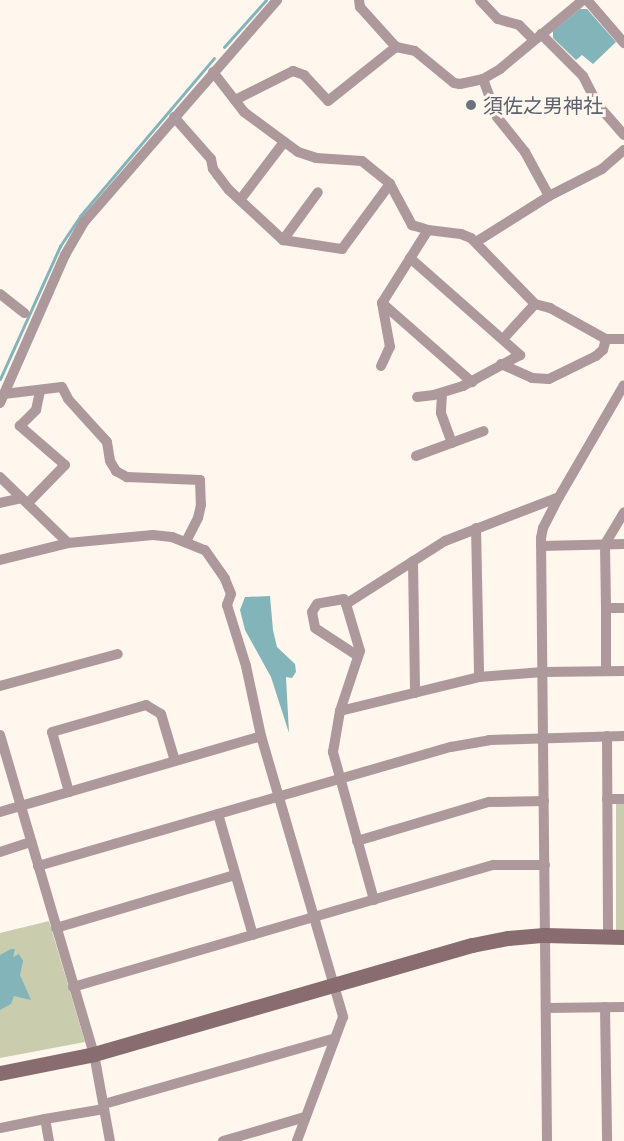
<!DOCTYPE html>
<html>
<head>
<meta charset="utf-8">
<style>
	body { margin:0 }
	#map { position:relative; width:624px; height:1141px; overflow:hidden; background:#fff6ed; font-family:Ubuntu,"Noto Sans JP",sans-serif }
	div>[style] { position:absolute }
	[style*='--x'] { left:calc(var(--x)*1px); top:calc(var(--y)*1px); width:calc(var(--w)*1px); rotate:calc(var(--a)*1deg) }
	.green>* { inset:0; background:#c9cdad; transform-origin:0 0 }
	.water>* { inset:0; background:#82b4ba }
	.stream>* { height:3px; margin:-1.5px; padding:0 1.5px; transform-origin:1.5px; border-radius:1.5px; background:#82b4ba }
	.street>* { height:10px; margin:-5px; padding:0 5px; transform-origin:5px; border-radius:5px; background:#ad999b }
	.secondary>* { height:15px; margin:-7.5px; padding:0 7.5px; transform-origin:7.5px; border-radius:7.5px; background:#886c70 }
	.dots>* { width:16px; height:16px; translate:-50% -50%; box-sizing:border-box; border:3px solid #fff6ed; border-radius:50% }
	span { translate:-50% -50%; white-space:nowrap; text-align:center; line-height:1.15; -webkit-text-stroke:6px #fff6ed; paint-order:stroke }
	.worship-label { font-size:20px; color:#5b616d }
	.left { translate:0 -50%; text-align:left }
</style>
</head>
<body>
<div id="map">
	<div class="green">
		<div style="left:616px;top:802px;width:8px;height:129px"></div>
		<div style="clip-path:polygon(49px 921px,85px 1042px,0 1058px,0 933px)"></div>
	</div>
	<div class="water">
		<div style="clip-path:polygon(580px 9px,587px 9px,616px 42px,593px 64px,582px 55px,576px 60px,553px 38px,553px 31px)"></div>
		<div style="clip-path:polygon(270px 596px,273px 630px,277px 647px,295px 664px,296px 672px,292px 678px,286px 677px,289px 733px,271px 677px,245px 630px,240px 610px,245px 597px)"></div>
		<div style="clip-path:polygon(11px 949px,15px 949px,13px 957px,19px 954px,23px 961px,20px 975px,31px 1000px,14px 996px,11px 1004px,0 1010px,0 955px)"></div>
	</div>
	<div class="stream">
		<div style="--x:224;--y:47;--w:63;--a:-48.2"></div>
		<div style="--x:0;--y:379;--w:146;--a:-65.7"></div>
		<div style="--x:60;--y:246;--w:36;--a:-56"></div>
		<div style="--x:80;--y:216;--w:207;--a:-49.7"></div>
	</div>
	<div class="street">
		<div style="--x:359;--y:0;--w:7;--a:82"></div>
		<div style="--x:360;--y:7;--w:54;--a:48"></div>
		<div style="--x:396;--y:47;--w:19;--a:12"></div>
		<div style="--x:415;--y:51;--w:50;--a:39.4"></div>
		<div style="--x:454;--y:83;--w:6;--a:9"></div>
		<div style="--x:460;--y:84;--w:24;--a:-12"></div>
		<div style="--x:483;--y:79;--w:20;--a:-30"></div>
		<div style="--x:500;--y:69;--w:108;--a:-39.7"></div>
		<div style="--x:480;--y:0;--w:26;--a:47"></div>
		<div style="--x:498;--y:19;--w:22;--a:16"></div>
		<div style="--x:519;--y:25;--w:21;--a:45"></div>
		<div style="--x:587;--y:0;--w:57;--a:49.3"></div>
		<div style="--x:541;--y:34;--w:59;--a:45"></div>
		<div style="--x:583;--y:76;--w:31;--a:63"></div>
		<div style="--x:597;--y:104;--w:41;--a:48.9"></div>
		<div style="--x:213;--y:72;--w:51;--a:52.2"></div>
		<div style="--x:244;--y:112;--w:67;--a:36.5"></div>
		<div style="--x:298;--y:152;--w:19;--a:18"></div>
		<div style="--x:316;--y:158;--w:46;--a:3.7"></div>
		<div style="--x:362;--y:161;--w:36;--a:39"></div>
		<div style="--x:390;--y:184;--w:47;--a:61.8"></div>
		<div style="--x:412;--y:225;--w:17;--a:17"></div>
		<div style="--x:428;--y:230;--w:33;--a:7"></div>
		<div style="--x:461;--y:234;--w:11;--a:22"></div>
		<div style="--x:471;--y:238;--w:92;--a:45.9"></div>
		<div style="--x:535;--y:304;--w:16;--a:15"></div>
		<div style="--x:550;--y:308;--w:64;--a:29"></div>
		<div style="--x:606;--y:339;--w:18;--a:0"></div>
		<div style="--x:483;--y:79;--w:40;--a:69.8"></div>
		<div style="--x:497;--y:117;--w:45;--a:51.3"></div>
		<div style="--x:525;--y:152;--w:50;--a:61.4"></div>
		<div style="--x:235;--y:100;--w:65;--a:-26.6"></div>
		<div style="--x:293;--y:71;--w:12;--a:20"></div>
		<div style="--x:304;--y:75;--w:35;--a:47"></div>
		<div style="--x:328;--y:101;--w:87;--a:-38.5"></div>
		<div style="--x:174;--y:117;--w:56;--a:48.6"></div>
		<div style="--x:211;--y:159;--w:10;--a:79"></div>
		<div style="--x:213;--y:169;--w:26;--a:53"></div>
		<div style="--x:229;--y:190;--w:74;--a:42.8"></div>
		<div style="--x:283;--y:240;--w:60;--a:8.7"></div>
		<div style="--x:342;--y:249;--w:81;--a:-53.6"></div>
		<div style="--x:240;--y:200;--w:73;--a:-52.8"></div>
		<div style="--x:283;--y:240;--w:59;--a:-53.9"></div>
		<div style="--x:476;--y:242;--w:86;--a:-32.2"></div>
		<div style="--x:549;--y:196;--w:59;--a:-27"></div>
		<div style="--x:602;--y:169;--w:29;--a:-41"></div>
		<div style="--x:410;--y:258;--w:147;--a:41.4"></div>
		<div style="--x:520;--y:355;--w:65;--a:151.5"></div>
		<div style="--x:463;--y:386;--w:30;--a:163"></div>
		<div style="--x:434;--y:395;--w:17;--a:173"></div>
		<div style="--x:0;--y:294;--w:31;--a:38"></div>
		<div style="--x:382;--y:303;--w:120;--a:41.3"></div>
		<div style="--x:503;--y:339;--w:47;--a:-47.6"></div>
		<div style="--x:501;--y:364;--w:34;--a:24"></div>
		<div style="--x:532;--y:378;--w:17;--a:3"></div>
		<div style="--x:549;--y:379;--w:52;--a:-26.1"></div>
		<div style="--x:596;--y:356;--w:9;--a:-41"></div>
		<div style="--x:603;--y:350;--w:11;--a:-75"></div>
		<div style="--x:381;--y:366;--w:21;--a:-65"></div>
		<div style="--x:390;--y:347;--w:45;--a:-100.3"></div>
		<div style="--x:382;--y:303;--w:86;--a:-57.8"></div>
		<div style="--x:442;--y:393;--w:20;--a:93"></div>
		<div style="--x:441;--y:413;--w:32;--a:70"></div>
		<div style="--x:4;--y:394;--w:58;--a:-6.9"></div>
		<div style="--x:62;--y:387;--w:13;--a:63"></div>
		<div style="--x:68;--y:399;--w:58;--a:47.8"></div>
		<div style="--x:107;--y:442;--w:19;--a:81"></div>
		<div style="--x:110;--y:461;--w:12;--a:59"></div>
		<div style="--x:116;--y:471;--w:13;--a:29"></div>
		<div style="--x:127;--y:477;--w:73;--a:2.4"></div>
		<div style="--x:200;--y:480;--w:25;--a:88"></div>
		<div style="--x:201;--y:505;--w:13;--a:103"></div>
		<div style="--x:198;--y:518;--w:27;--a:117"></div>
		<div style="--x:0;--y:403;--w:162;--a:-66.3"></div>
		<div style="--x:65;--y:255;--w:39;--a:-60"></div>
		<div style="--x:85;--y:221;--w:293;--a:-49"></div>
		<div style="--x:416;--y:456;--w:72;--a:-20.2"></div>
		<div style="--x:0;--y:477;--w:95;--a:44.1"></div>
		<div style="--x:68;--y:543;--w:85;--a:-5.4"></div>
		<div style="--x:153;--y:535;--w:19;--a:6"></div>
		<div style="--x:172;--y:537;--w:35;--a:22"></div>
		<div style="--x:205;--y:550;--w:35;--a:55"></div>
		<div style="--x:225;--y:579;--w:16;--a:68"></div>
		<div style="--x:231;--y:594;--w:12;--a:110"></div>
		<div style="--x:227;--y:605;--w:64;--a:72.7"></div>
		<div style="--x:246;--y:666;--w:72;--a:77.9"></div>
		<div style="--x:261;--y:736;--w:293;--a:73.7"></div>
		<div style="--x:343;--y:1017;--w:132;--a:110.4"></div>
		<div style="--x:0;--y:503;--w:22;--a:-13"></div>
		<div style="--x:28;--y:503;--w:53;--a:-45.8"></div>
		<div style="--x:65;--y:465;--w:60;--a:-139.1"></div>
		<div style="--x:20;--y:426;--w:23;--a:-45"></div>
		<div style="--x:36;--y:410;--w:19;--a:-78"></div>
		<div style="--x:476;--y:528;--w:149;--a:88.8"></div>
		<div style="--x:541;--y:546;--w:83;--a:-1.4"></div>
		<div style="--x:0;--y:560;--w:70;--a:-14"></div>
		<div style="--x:413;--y:561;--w:132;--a:89.1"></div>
		<div style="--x:346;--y:604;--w:5;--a:-112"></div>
		<div style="--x:344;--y:599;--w:27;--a:170"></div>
		<div style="--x:317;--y:604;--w:9;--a:122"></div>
		<div style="--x:312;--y:612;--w:16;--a:79"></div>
		<div style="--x:315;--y:628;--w:51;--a:33.1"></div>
		<div style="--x:606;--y:608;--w:64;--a:-90.9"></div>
		<div style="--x:605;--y:544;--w:37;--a:-59"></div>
		<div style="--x:606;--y:671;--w:63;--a:-90"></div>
		<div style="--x:606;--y:608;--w:18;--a:0"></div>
		<div style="--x:0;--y:686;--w:122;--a:-15.2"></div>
		<div style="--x:340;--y:711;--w:143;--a:-13.7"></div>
		<div style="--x:479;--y:677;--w:64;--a:-4.5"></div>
		<div style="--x:543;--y:672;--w:81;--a:-0.7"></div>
		<div style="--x:0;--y:735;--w:333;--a:73.6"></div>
		<div style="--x:94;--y:1054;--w:88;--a:79.6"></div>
		<div style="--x:607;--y:736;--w:201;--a:89.7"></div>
		<div style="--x:69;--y:792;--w:62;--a:-105.8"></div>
		<div style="--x:52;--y:732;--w:98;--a:-16"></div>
		<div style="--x:146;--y:705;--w:17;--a:31"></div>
		<div style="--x:161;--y:714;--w:49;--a:73.4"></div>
		<div style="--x:607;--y:799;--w:17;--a:0"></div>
		<div style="--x:0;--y:812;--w:272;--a:-16.2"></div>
		<div style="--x:218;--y:814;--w:126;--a:73.9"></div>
		<div style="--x:357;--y:841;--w:138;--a:-16.5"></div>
		<div style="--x:489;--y:802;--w:55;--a:-1"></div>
		<div style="--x:0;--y:852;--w:33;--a:-18"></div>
		<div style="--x:38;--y:866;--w:430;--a:-16.1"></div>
		<div style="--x:451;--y:747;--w:39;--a:-10"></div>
		<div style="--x:489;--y:740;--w:135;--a:-1.7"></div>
		<div style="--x:374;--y:900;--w:154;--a:-105.5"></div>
		<div style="--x:333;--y:752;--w:42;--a:-80.3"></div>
		<div style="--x:340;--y:711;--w:63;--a:-71.6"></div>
		<div style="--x:360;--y:651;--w:49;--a:-106.6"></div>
		<div style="--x:346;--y:604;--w:117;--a:-32.5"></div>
		<div style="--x:445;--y:541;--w:122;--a:-21.1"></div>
		<div style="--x:56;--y:928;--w:187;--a:-16.5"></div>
		<div style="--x:73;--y:987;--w:438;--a:-16.2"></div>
		<div style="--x:494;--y:865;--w:51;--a:0"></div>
		<div style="--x:605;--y:1007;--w:134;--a:89.1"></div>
		<div style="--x:546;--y:1008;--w:78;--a:-0.7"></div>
		<div style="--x:104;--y:1104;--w:240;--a:-15.9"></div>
		<div style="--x:0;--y:1128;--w:46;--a:-11.3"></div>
		<div style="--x:49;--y:1141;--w:22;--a:-100"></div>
		<div style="--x:45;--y:1119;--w:60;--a:-9.6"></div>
		<div style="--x:223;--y:1141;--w:85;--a:-16.3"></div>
		<div style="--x:547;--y:1141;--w:603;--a:-90.57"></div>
		<div style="--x:541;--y:538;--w:10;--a:-79"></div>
		<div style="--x:543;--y:528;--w:35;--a:-63"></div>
		<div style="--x:559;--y:497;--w:129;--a:-59.9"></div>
	</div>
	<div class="secondary">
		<div style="--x:0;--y:1073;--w:96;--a:-11.4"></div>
		<div style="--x:94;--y:1054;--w:393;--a:-16.1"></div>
		<div style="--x:472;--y:945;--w:37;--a:-11"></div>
		<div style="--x:508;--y:938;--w:36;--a:-5"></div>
		<div style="--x:544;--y:935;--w:80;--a:1.4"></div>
	</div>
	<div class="dots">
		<div style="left:471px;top:105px;background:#6b7280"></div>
	</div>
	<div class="worship-label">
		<span class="left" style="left:483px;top:105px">須佐之男神社</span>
	</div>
</div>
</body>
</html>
